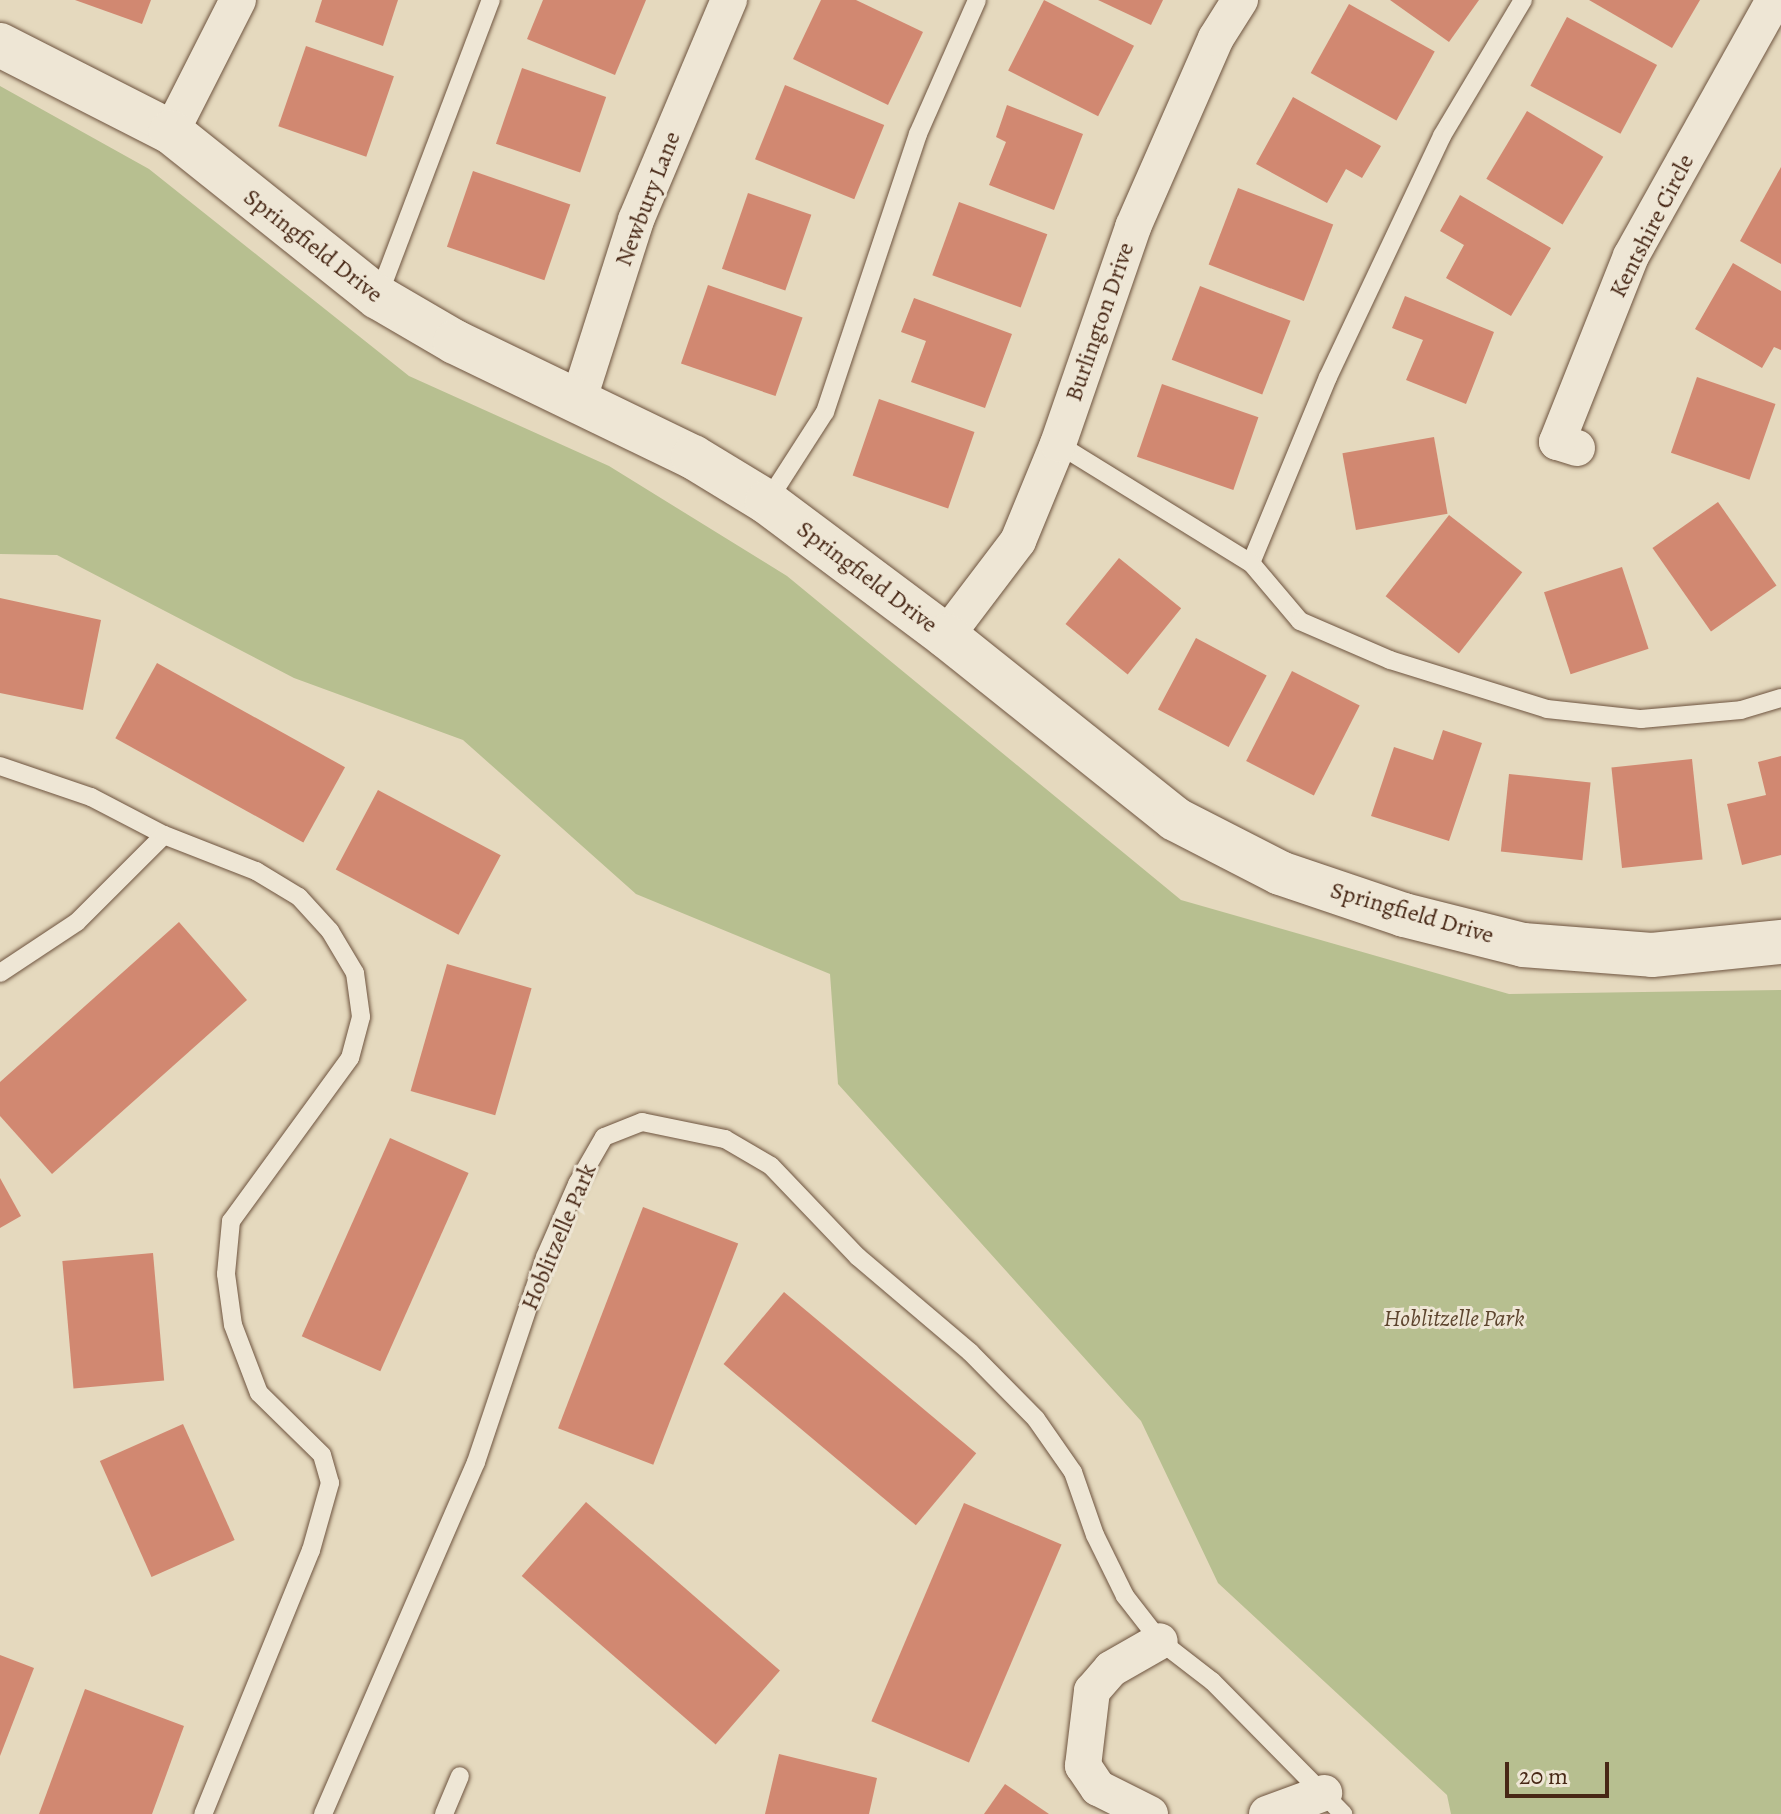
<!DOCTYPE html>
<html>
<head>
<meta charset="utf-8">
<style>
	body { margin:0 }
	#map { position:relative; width:1781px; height:1814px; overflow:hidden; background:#e5d9be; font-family:Alegreya,serif }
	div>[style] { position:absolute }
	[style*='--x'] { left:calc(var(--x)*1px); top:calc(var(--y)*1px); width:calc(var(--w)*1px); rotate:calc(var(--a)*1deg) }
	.green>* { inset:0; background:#b7bf90 }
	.building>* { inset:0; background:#d18871; transform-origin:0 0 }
	.roads { filter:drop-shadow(0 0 2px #6e543f) drop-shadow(0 0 2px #6e543f) }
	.service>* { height:18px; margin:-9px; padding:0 9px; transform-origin:9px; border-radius:9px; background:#eee6d5 }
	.minor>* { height:36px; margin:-18px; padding:0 18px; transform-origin:18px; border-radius:18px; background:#eee6d5 }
	.tertiary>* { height:44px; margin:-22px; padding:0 22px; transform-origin:22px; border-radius:22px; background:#eee6d5 }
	span { translate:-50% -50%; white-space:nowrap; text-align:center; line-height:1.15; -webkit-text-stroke:6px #eee6d5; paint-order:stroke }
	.street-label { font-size:24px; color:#472715 }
	.park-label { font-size:24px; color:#5d452e; font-style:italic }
	.scale { position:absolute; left:1505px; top:1762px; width:104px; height:36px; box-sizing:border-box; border:4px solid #472715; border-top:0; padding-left:10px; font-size:24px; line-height:28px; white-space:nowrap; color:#472715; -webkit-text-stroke:6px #eee6d5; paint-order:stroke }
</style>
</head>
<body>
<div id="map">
	<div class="green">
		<div style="clip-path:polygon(0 86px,149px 169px,409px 376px,609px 466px,787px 576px,1181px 900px,1509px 994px,1781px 990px,1781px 1814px,1451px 1814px,1447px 1795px,1218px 1583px,1141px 1421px,838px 1084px,830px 974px,636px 894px,463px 740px,294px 678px,57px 555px,0 554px)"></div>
	</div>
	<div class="building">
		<div style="clip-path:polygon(75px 0,151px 0,142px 24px)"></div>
		<div style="clip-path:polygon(322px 0,398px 0,383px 46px,315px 22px)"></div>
		<div style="clip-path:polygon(543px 0,646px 0,615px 75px,527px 39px)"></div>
		<div style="clip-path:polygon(821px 0,856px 0,923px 32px,888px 105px,793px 59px)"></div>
		<div style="left:1044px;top:0;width:101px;height:79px;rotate:27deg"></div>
		<div style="clip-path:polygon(1098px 0,1163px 0,1151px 25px)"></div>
		<div style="clip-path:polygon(1390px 0,1479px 0,1449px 42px)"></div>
		<div style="clip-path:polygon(1589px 0,1700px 0,1672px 48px)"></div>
		<div style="left:1349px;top:4px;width:98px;height:79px;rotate:29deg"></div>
		<div style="left:1567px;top:17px;width:102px;height:78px;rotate:28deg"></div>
		<div style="left:306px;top:46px;width:93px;height:85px;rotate:19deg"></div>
		<div style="left:522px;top:68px;width:89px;height:80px;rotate:19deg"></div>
		<div style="left:785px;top:85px;width:107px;height:80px;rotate:22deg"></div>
		<div style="clip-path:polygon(1293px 97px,1381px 146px,1362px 178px,1346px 169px,1327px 203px,1256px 164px)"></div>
		<div style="clip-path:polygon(1007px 105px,1083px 134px,1054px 210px,989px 185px,1006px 142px,996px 137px)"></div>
		<div style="left:1527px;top:111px;width:89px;height:79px;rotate:31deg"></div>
		<div style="clip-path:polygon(1781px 167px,1781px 264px,1740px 241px)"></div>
		<div style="left:473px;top:171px;width:103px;height:80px;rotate:19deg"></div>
		<div style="left:1238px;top:188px;width:102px;height:82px;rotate:21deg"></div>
		<div style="left:748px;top:193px;width:67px;height:80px;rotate:19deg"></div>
		<div style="clip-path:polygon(1460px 195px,1551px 248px,1511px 316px,1446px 278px,1464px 245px,1440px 231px)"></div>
		<div style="left:959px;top:202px;width:94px;height:78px;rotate:20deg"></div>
		<div style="clip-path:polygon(1733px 263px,1781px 291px,1781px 350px,1774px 347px,1762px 368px,1695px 329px)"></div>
		<div style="left:708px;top:285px;width:100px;height:83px;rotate:19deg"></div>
		<div style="left:1200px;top:286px;width:97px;height:79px;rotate:21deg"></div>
		<div style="clip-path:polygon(1405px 296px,1494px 332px,1466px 404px,1406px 380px,1423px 340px,1392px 328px)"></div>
		<div style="clip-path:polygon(914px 298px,1012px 334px,985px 408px,911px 382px,926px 341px,901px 332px)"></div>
		<div style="left:1697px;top:377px;width:83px;height:80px;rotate:19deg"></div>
		<div style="left:1162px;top:384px;width:102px;height:77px;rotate:19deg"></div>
		<div style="left:879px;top:399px;width:101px;height:81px;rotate:19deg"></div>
		<div style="left:1434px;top:437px;width:78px;height:93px;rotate:80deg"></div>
		<div style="left:1718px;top:502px;width:102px;height:80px;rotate:55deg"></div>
		<div style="left:1449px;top:515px;width:93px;height:103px;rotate:38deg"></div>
		<div style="left:1119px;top:558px;width:80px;height:85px;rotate:39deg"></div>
		<div style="left:1622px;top:567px;width:86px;height:82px;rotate:72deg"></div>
		<div style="clip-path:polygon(0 598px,101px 620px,83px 710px,0 693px)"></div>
		<div style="left:1196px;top:638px;width:80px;height:81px;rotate:28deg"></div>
		<div style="left:157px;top:663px;width:215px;height:86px;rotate:29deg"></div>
		<div style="left:1292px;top:671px;width:76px;height:101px;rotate:27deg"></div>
		<div style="clip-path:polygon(1443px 730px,1482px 743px,1449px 841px,1371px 816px,1394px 747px,1433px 760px)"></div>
		<div style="clip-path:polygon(1781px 756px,1781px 855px,1742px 865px,1727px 804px,1766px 795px,1758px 762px)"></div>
		<div style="left:1692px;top:759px;width:101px;height:81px;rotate:84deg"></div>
		<div style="left:1509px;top:774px;width:82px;height:78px;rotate:6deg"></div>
		<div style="left:378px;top:790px;width:139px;height:90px;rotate:28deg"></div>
		<div style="clip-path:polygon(179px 922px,247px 1000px,52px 1174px,0 1116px,0 1082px)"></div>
		<div style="left:447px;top:964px;width:88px;height:132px;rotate:16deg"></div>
		<div style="left:390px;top:1138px;width:86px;height:217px;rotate:24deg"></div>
		<div style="clip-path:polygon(0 1178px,21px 1216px,0 1228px)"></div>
		<div style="left:643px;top:1207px;width:102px;height:237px;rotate:21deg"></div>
		<div style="left:153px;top:1253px;width:128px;height:91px;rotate:85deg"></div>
		<div style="left:784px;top:1292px;width:251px;height:94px;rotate:40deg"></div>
		<div style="left:183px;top:1424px;width:127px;height:91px;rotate:66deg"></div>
		<div style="left:586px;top:1502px;width:257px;height:98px;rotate:41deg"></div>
		<div style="left:964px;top:1503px;width:106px;height:237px;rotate:23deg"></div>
		<div style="clip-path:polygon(0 1655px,34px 1668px,0 1756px)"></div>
		<div style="clip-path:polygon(85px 1689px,184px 1726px,152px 1814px,39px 1814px)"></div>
		<div style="clip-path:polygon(779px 1754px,877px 1778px,869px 1814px,765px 1814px)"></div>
		<div style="clip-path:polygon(1005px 1784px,1049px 1814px,984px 1814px)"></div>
	</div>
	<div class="roads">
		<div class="service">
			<div style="--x:1523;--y:0;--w:158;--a:120.8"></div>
			<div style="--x:1442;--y:136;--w:267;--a:115.3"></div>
			<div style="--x:1328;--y:377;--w:201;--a:112.5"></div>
			<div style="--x:1251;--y:563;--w:76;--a:49.8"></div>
			<div style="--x:1300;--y:621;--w:98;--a:23.4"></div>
			<div style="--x:1390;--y:660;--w:164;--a:17.3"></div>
			<div style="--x:1547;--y:709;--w:95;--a:6.1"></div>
			<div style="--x:1641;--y:719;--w:100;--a:-5.1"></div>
			<div style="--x:1741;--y:710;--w:42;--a:-16.7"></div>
			<div style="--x:378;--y:297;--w:318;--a:-69.2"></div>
			<div style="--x:1058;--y:444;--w:227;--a:31.7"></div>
			<div style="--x:767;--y:502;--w:107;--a:-57.2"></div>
			<div style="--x:825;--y:412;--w:293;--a:-71.5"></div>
			<div style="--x:918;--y:134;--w:146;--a:-66.2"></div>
			<div style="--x:0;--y:766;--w:96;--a:18.8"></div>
			<div style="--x:91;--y:797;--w:82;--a:27.5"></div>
			<div style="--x:0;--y:973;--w:92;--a:-33.5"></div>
			<div style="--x:77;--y:922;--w:123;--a:-45"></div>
			<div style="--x:164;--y:835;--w:99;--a:21.4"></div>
			<div style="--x:256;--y:871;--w:50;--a:31.2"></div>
			<div style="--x:299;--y:897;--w:46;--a:47.6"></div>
			<div style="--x:330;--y:931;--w:49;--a:59.2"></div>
			<div style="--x:355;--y:973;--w:44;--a:82.2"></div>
			<div style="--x:361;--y:1017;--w:42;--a:105"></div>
			<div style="--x:350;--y:1058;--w:202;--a:126.1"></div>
			<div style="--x:231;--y:1221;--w:53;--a:95.4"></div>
			<div style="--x:226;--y:1274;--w:51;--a:82.2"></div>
			<div style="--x:233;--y:1325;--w:73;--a:69.1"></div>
			<div style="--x:259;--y:1393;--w:88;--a:44.5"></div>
			<div style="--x:322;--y:1455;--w:29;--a:74"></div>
			<div style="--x:330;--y:1483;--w:70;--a:105.8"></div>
			<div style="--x:311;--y:1550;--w:285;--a:112.2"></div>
			<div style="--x:323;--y:1814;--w:384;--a:-66.5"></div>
			<div style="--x:476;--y:1462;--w:216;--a:-71.4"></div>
			<div style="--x:545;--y:1257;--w:80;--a:-66.3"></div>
			<div style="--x:577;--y:1184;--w:54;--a:-60.1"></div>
			<div style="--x:604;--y:1137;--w:41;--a:-21.5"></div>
			<div style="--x:642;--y:1122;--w:85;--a:11.6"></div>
			<div style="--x:725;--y:1139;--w:53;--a:30.4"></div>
			<div style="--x:771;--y:1166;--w:126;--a:46.3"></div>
			<div style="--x:858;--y:1257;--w:147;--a:40.3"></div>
			<div style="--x:970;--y:1352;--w:94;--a:45.4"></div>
			<div style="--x:1036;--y:1419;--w:65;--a:55.1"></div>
			<div style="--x:1073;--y:1472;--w:67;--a:70.8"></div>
			<div style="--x:1095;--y:1535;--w:68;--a:63.8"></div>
			<div style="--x:1125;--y:1596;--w:57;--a:52.1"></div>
			<div style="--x:1160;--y:1641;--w:66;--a:37.6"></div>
			<div style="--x:1212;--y:1681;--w:187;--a:45.4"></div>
			<div style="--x:444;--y:1814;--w:41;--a:-67.2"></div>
		</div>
		<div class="minor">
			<div style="--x:171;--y:132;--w:148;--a:-63.1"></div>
			<div style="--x:578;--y:402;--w:191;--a:-72.3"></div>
			<div style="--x:636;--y:220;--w:239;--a:-67.1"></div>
			<div style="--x:1577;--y:448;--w:21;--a:-163"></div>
			<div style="--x:1557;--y:442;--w:200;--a:-68.3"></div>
			<div style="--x:1631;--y:256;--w:293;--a:-60.8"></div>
			<div style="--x:946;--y:636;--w:119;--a:-52.8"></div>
			<div style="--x:1018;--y:541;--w:105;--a:-67.6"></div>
			<div style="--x:1058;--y:444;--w:230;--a:-70.9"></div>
			<div style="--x:1133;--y:227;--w:206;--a:-66.3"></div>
			<div style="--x:1216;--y:38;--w:45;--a:-57.7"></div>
			<div style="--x:1150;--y:1814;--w:58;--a:-153.4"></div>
			<div style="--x:1098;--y:1788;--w:27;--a:-124"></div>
			<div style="--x:1083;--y:1766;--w:76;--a:-83.2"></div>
			<div style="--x:1092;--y:1691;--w:29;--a:-49"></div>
			<div style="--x:1111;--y:1669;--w:56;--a:-29.7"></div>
			<div style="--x:1267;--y:1814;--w:61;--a:-20.2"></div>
		</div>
		<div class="tertiary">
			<div style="--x:0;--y:45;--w:192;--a:27"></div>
			<div style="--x:171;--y:132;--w:265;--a:38.6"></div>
			<div style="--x:378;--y:297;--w:89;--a:30.3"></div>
			<div style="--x:455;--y:342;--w:264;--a:25.8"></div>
			<div style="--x:693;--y:457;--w:87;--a:31.3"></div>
			<div style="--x:767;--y:502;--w:224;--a:36.8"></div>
			<div style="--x:946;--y:636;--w:293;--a:38.6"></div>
			<div style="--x:1175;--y:819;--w:118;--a:27.2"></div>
			<div style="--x:1280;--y:873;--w:131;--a:18.7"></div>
			<div style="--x:1404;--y:915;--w:123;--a:14.1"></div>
			<div style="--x:1523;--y:945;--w:129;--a:4.4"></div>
			<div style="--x:1652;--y:955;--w:130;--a:-5.8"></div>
		</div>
	</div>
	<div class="street-label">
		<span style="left:648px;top:199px;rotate:-69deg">Newbury Lane</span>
		<span style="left:1652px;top:226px;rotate:-63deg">Kentshire Circle</span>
		<span style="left:313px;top:246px;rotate:38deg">Springfield Drive</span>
		<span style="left:1100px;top:322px;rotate:-71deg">Burlington Drive</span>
		<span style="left:867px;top:577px;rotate:37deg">Springfield Drive</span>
		<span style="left:1412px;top:913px;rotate:16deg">Springfield Drive</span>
		<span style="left:559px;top:1237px;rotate:-67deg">Hoblitzelle Park</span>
	</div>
	<div class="park-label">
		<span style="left:1454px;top:1319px">Hoblitzelle Park</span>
	</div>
	<div class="scale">20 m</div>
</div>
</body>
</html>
